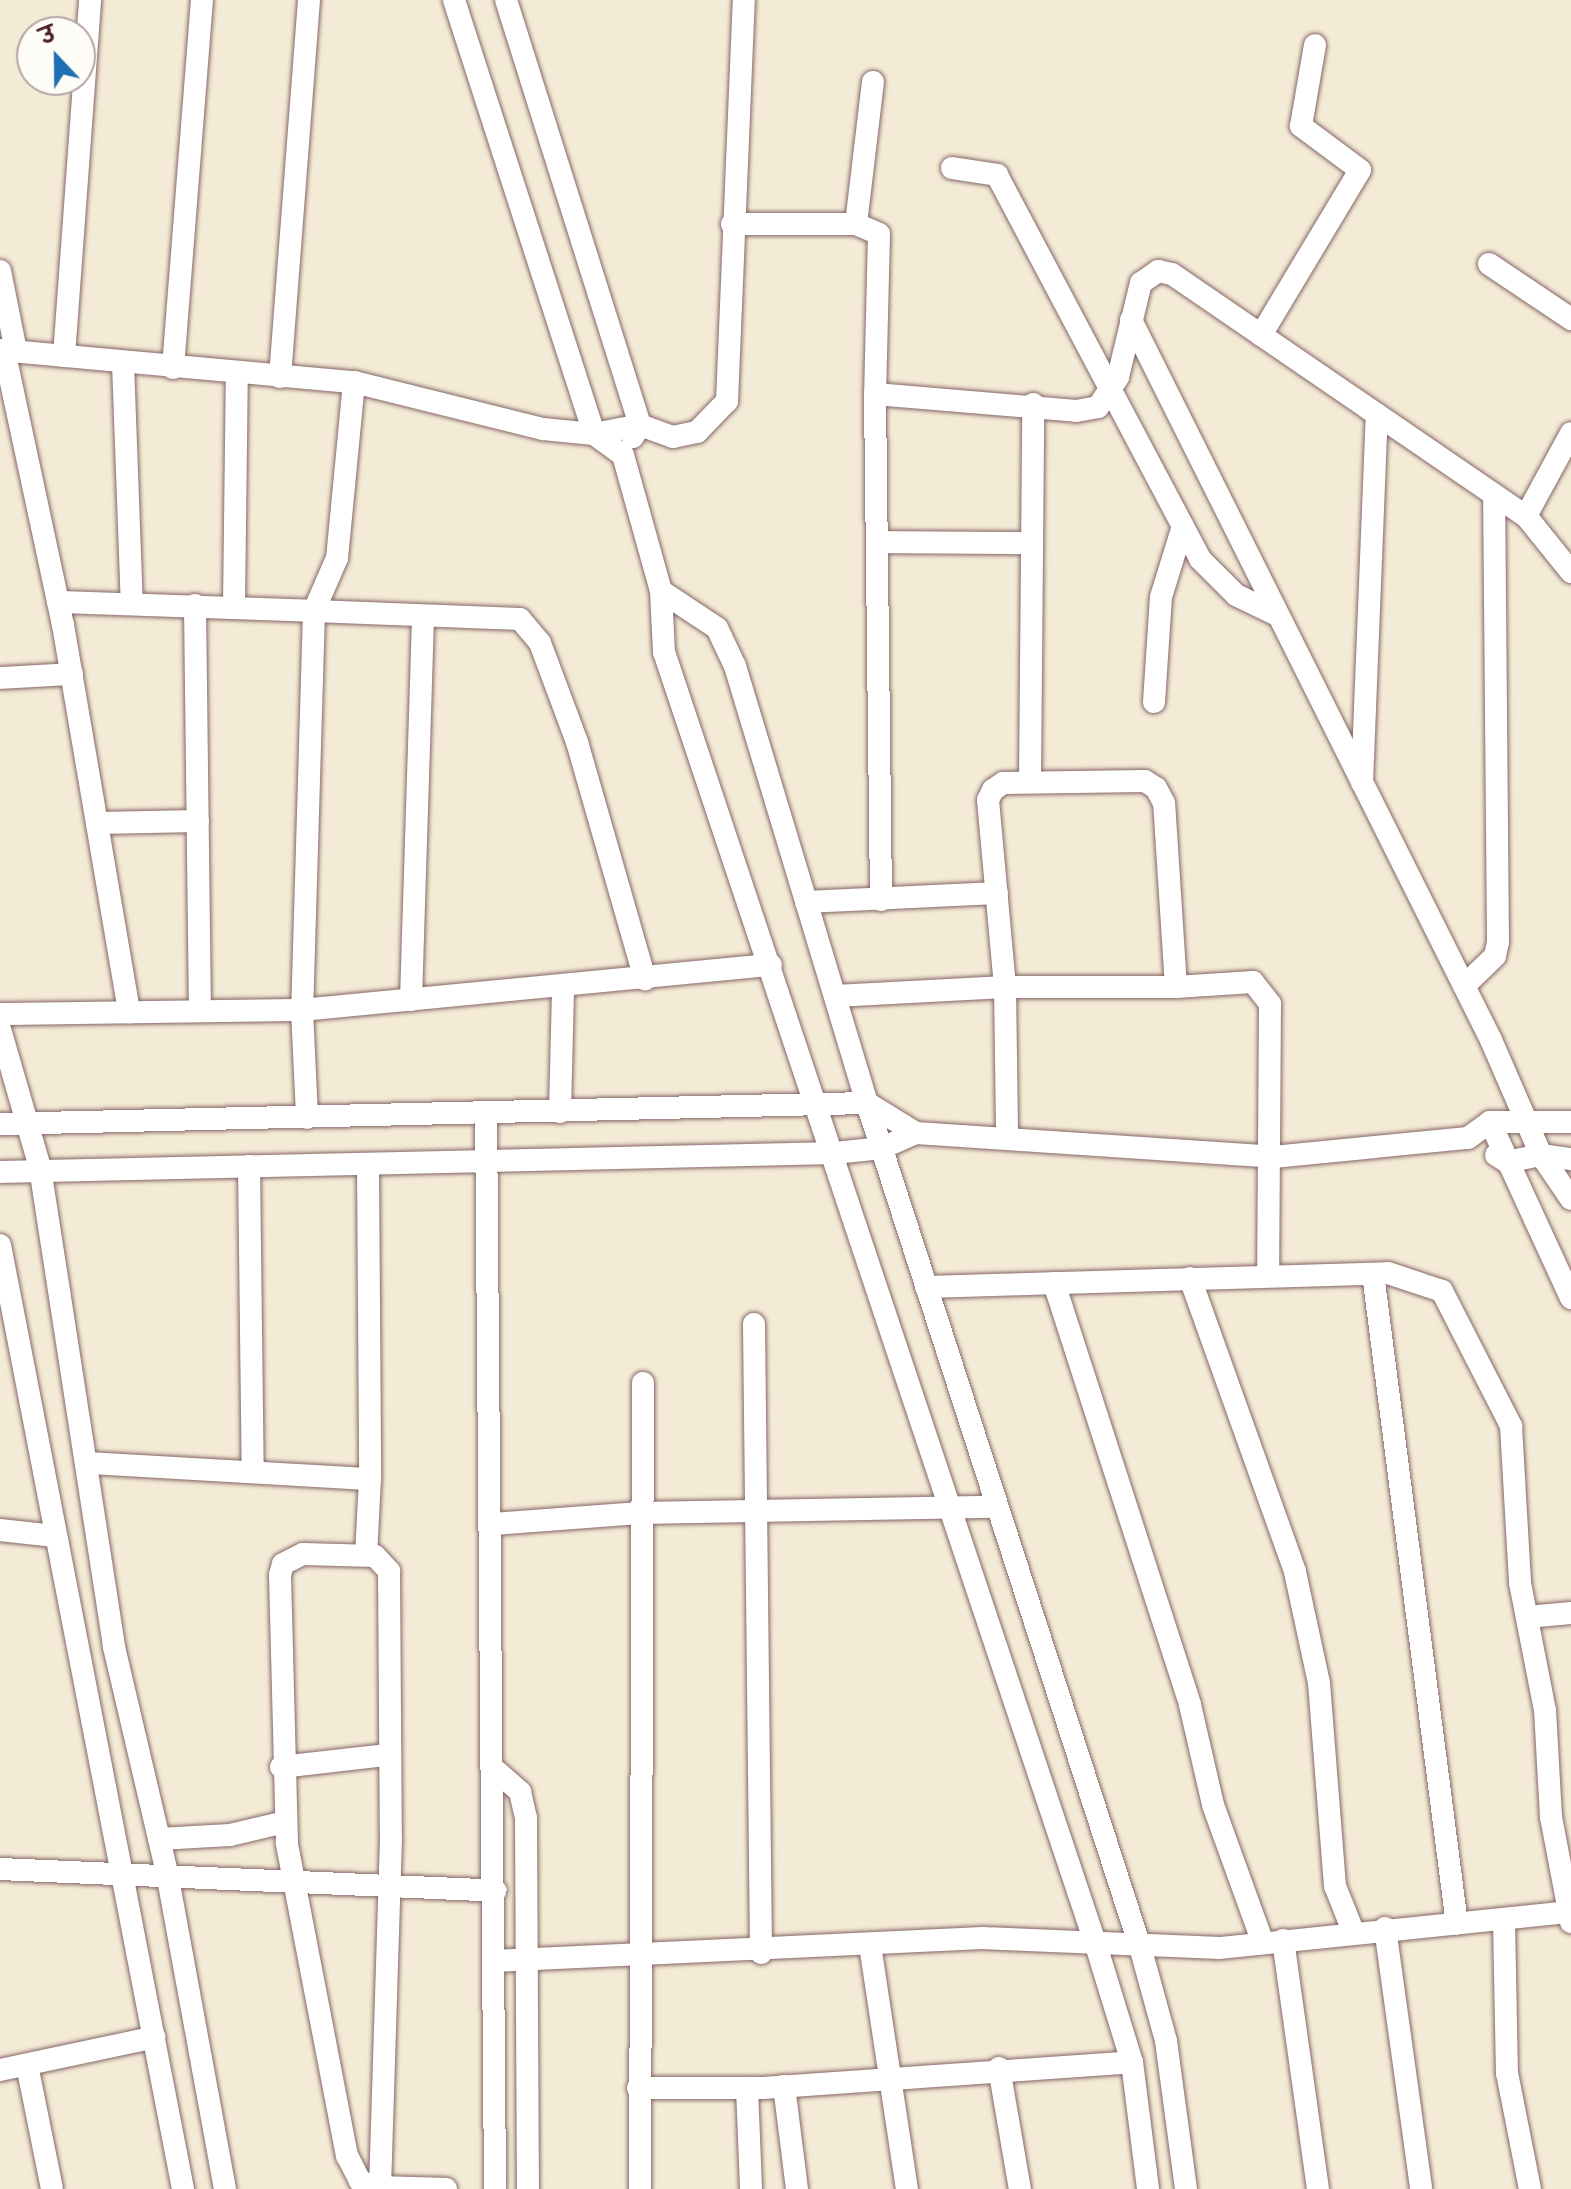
<!DOCTYPE html>
<html>
<head>
<meta charset="utf-8">
<style>
	body { margin:0 }
	#map { position:relative; width:1571px; height:2189px; overflow:hidden; background:#f4ebd6; font-family:Sriracha,"Playpen Sans Deva",sans-serif }
	div>[style] { position:absolute }
	[style*='--x'] { left:calc(var(--x)*1px); top:calc(var(--y)*1px); width:calc(var(--w)*1px); rotate:calc(var(--a)*1deg) }
	.roads { filter:drop-shadow(0 0 2px #866667) drop-shadow(0 0 2px #866667) }
	.minor>* { height:22px; margin:-11px; padding:0 11px; transform-origin:11px; border-radius:11px; background:#fff }
	span { translate:-50% -50%; white-space:nowrap; text-align:center; line-height:1.15; -webkit-text-stroke:6px #fdfcf7; paint-order:stroke }
	.north { position:absolute; left:16px; top:16px; width:80px; height:80px; box-sizing:border-box; background:#fdfcf7; border:2px solid #b5a4a5; border-radius:50%; rotate:338deg; font-size:22px; font-weight:700; line-height:32px; text-align:center; color:#4a1f2b }
	.north::after { content:''; display:block; margin:auto; width:28px; height:36px; background:#1f6fb2; clip-path:polygon(50% 0,100% 100%,50% 72%,0 100%) }
</style>
</head>
<body>
<div id="map">
	<div class="roads">
		<div class="minor">
			<div style="--x:454;--y:0;--w:456;--a:72.1"></div>
			<div style="--x:594;--y:434;--w:36;--a:36"></div>
			<div style="--x:623;--y:455;--w:141;--a:74.4"></div>
			<div style="--x:661;--y:591;--w:61;--a:87.2"></div>
			<div style="--x:664;--y:652;--w:1360;--a:71.53"></div>
			<div style="--x:1095;--y:1942;--w:126;--a:72.9"></div>
			<div style="--x:1132;--y:2062;--w:128;--a:82.8"></div>
			<div style="--x:506;--y:0;--w:446;--a:72.5"></div>
			<div style="--x:640;--y:425;--w:14;--a:120"></div>
			<div style="--x:952;--y:168;--w:46;--a:8.8"></div>
			<div style="--x:997;--y:175;--w:434;--a:62.1"></div>
			<div style="--x:1200;--y:559;--w:51;--a:45"></div>
			<div style="--x:1236;--y:595;--w:46;--a:26"></div>
			<div style="--x:732;--y:224;--w:124;--a:0"></div>
			<div style="--x:856;--y:224;--w:25;--a:23"></div>
			<div style="--x:879;--y:234;--w:160;--a:91.4"></div>
			<div style="--x:875;--y:394;--w:202;--a:4.8"></div>
			<div style="--x:1076;--y:411;--w:22;--a:-10"></div>
			<div style="--x:1098;--y:407;--w:36;--a:-56"></div>
			<div style="--x:1118;--y:377;--w:97;--a:-76.3"></div>
			<div style="--x:1141;--y:283;--w:21;--a:-35"></div>
			<div style="--x:1158;--y:271;--w:14;--a:12"></div>
			<div style="--x:1172;--y:274;--w:429;--a:34.4"></div>
			<div style="--x:1526;--y:516;--w:72;--a:51.2"></div>
			<div style="--x:856;--y:224;--w:143;--a:-83.2"></div>
			<div style="--x:1489;--y:264;--w:99;--a:33.9"></div>
			<div style="--x:0;--y:271;--w:82;--a:78.7"></div>
			<div style="--x:1131;--y:320;--w:805;--a:63.43"></div>
			<div style="--x:1491;--y:1040;--w:125;--a:66.5"></div>
			<div style="--x:1541;--y:1155;--w:53;--a:55.7"></div>
			<div style="--x:1261;--y:335;--w:192;--a:-59"></div>
			<div style="--x:1360;--y:170;--w:74;--a:-143.3"></div>
			<div style="--x:1301;--y:126;--w:82;--a:-80.2"></div>
			<div style="--x:0;--y:350;--w:355;--a:5.2"></div>
			<div style="--x:354;--y:382;--w:195;--a:14"></div>
			<div style="--x:543;--y:429;--w:51;--a:5.6"></div>
			<div style="--x:594;--y:434;--w:47;--a:-11.1"></div>
			<div style="--x:640;--y:425;--w:35;--a:20"></div>
			<div style="--x:673;--y:437;--w:25;--a:-12"></div>
			<div style="--x:697;--y:432;--w:43;--a:-45.9"></div>
			<div style="--x:727;--y:401;--w:401;--a:-87.6"></div>
			<div style="--x:4;--y:350;--w:281;--a:77.9"></div>
			<div style="--x:63;--y:625;--w:393;--a:80.3"></div>
			<div style="--x:64;--y:356;--w:357;--a:-85.8"></div>
			<div style="--x:123;--y:363;--w:240;--a:87.9"></div>
			<div style="--x:173;--y:368;--w:369;--a:-85.5"></div>
			<div style="--x:280;--y:377;--w:378;--a:-85.6"></div>
			<div style="--x:354;--y:382;--w:177;--a:95.5"></div>
			<div style="--x:337;--y:558;--w:58;--a:113.5"></div>
			<div style="--x:314;--y:611;--w:206;--a:2.2"></div>
			<div style="--x:520;--y:619;--w:31;--a:50"></div>
			<div style="--x:540;--y:643;--w:106;--a:69.5"></div>
			<div style="--x:577;--y:742;--w:247;--a:74"></div>
			<div style="--x:875;--y:394;--w:506;--a:89.32"></div>
			<div style="--x:1526;--y:516;--w:94;--a:-61.5"></div>
			<div style="--x:877;--y:542;--w:155;--a:0.4"></div>
			<div style="--x:661;--y:591;--w:67;--a:33.5"></div>
			<div style="--x:717;--y:628;--w:42;--a:64.7"></div>
			<div style="--x:735;--y:666;--w:457;--a:73.2"></div>
			<div style="--x:867;--y:1103;--w:890;--a:72.07"></div>
			<div style="--x:1141;--y:1950;--w:94;--a:74.6"></div>
			<div style="--x:1166;--y:2041;--w:149;--a:82.3"></div>
			<div style="--x:58;--y:602;--w:256;--a:2"></div>
			<div style="--x:314;--y:611;--w:399;--a:91.7"></div>
			<div style="--x:302;--y:1010;--w:108;--a:87.3"></div>
			<div style="--x:195;--y:605;--w:406;--a:89.3"></div>
			<div style="--x:234;--y:606;--w:231;--a:-89.3"></div>
			<div style="--x:0;--y:678;--w:72;--a:-3.2"></div>
			<div style="--x:1154;--y:702;--w:105;--a:-86.2"></div>
			<div style="--x:1161;--y:597;--w:74;--a:-72.8"></div>
			<div style="--x:1030;--y:782;--w:378;--a:-89.5"></div>
			<div style="--x:1362;--y:783;--w:369;--a:-87.7"></div>
			<div style="--x:97;--y:823;--w:101;--a:-1.1"></div>
			<div style="--x:806;--y:902;--w:191;--a:-2.7"></div>
			<div style="--x:1464;--y:986;--w:43;--a:-44.1"></div>
			<div style="--x:1495;--y:956;--w:14;--a:-78"></div>
			<div style="--x:1498;--y:942;--w:442;--a:-90.5"></div>
			<div style="--x:1176;--y:987;--w:77;--a:-3.7"></div>
			<div style="--x:1253;--y:982;--w:28;--a:52"></div>
			<div style="--x:1270;--y:1004;--w:272;--a:90.4"></div>
			<div style="--x:835;--y:996;--w:170;--a:-3"></div>
			<div style="--x:1005;--y:987;--w:171;--a:0"></div>
			<div style="--x:1176;--y:987;--w:184;--a:-93.7"></div>
			<div style="--x:1164;--y:803;--w:17;--a:-118"></div>
			<div style="--x:1156;--y:788;--w:13;--a:-148"></div>
			<div style="--x:1145;--y:781;--w:142;--a:179.2"></div>
			<div style="--x:1003;--y:783;--w:12;--a:145"></div>
			<div style="--x:993;--y:790;--w:11;--a:117"></div>
			<div style="--x:988;--y:800;--w:188;--a:84.8"></div>
			<div style="--x:1005;--y:987;--w:149;--a:89.2"></div>
			<div style="--x:411;--y:1000;--w:384;--a:-88.2"></div>
			<div style="--x:0;--y:1014;--w:302;--a:-0.8"></div>
			<div style="--x:302;--y:1010;--w:471;--a:-5.5"></div>
			<div style="--x:0;--y:1029;--w:145;--a:73.9"></div>
			<div style="--x:40;--y:1168;--w:485;--a:81.2"></div>
			<div style="--x:114;--y:1647;--w:232;--a:76.8"></div>
			<div style="--x:167;--y:1873;--w:321;--a:79.6"></div>
			<div style="--x:560;--y:1112;--w:126;--a:-88.6"></div>
			<div style="--x:486;--y:1113;--w:1076;--a:89.52"></div>
			<div style="--x:1490;--y:1122;--w:194;--a:65.3"></div>
			<div style="--x:0;--y:1124;--w:867;--a:-1.39"></div>
			<div style="--x:867;--y:1103;--w:57;--a:31.5"></div>
			<div style="--x:1496;--y:1155;--w:13;--a:32"></div>
			<div style="--x:1507;--y:1162;--w:35;--a:-12"></div>
			<div style="--x:1541;--y:1155;--w:30;--a:8"></div>
			<div style="--x:368;--y:1164;--w:315;--a:89.6"></div>
			<div style="--x:249;--y:1166;--w:306;--a:89.3"></div>
			<div style="--x:0;--y:1172;--w:835;--a:-1.3"></div>
			<div style="--x:835;--y:1153;--w:47;--a:-6.1"></div>
			<div style="--x:882;--y:1148;--w:37;--a:-24"></div>
			<div style="--x:916;--y:1133;--w:358;--a:3.8"></div>
			<div style="--x:1273;--y:1157;--w:196;--a:-5.6"></div>
			<div style="--x:1468;--y:1138;--w:27;--a:-36"></div>
			<div style="--x:1490;--y:1122;--w:81;--a:0"></div>
			<div style="--x:0;--y:1245;--w:962;--a:79.03"></div>
			<div style="--x:1373;--y:1274;--w:655;--a:82.64"></div>
			<div style="--x:1190;--y:1278;--w:312;--a:70.3"></div>
			<div style="--x:1295;--y:1572;--w:114;--a:77.8"></div>
			<div style="--x:1319;--y:1683;--w:204;--a:85.5"></div>
			<div style="--x:1335;--y:1886;--w:48;--a:68.2"></div>
			<div style="--x:1054;--y:1283;--w:443;--a:72.1"></div>
			<div style="--x:1190;--y:1705;--w:103;--a:77"></div>
			<div style="--x:1213;--y:1805;--w:147;--a:70.1"></div>
			<div style="--x:926;--y:1287;--w:462;--a:-1.7"></div>
			<div style="--x:1388;--y:1273;--w:57;--a:18.4"></div>
			<div style="--x:1442;--y:1291;--w:152;--a:62.9"></div>
			<div style="--x:1511;--y:1426;--w:157;--a:86.7"></div>
			<div style="--x:1520;--y:1583;--w:129;--a:78.9"></div>
			<div style="--x:1545;--y:1710;--w:107;--a:86.8"></div>
			<div style="--x:1551;--y:1817;--w:107;--a:79.2"></div>
			<div style="--x:754;--y:1324;--w:629;--a:89.36"></div>
			<div style="--x:89;--y:1463;--w:281;--a:3.3"></div>
			<div style="--x:370;--y:1479;--w:76;--a:93"></div>
			<div style="--x:493;--y:1524;--w:147;--a:-4.3"></div>
			<div style="--x:640;--y:1513;--w:356;--a:-1"></div>
			<div style="--x:0;--y:1530;--w:55;--a:6.2"></div>
			<div style="--x:1527;--y:1617;--w:44;--a:-5.2"></div>
			<div style="--x:281;--y:1767;--w:107;--a:-6.5"></div>
			<div style="--x:494;--y:1769;--w:35;--a:41"></div>
			<div style="--x:520;--y:1792;--w:27;--a:77"></div>
			<div style="--x:526;--y:1818;--w:371;--a:89.7"></div>
			<div style="--x:159;--y:1839;--w:71;--a:-3.2"></div>
			<div style="--x:230;--y:1835;--w:57;--a:-13.3"></div>
			<div style="--x:0;--y:1869;--w:496;--a:2.5"></div>
			<div style="--x:1504;--y:1920;--w:153;--a:88.9"></div>
			<div style="--x:1507;--y:2073;--w:118;--a:78.8"></div>
			<div style="--x:1385;--y:1928;--w:263;--a:82.1"></div>
			<div style="--x:1283;--y:1940;--w:251;--a:82"></div>
			<div style="--x:870;--y:1945;--w:247;--a:81.4"></div>
			<div style="--x:493;--y:1961;--w:490;--a:-2.7"></div>
			<div style="--x:982;--y:1938;--w:238;--a:2.4"></div>
			<div style="--x:1220;--y:1948;--w:353;--a:-5.9"></div>
			<div style="--x:27;--y:2065;--w:126;--a:78.6"></div>
			<div style="--x:999;--y:2068;--w:123;--a:80.2"></div>
			<div style="--x:0;--y:2070;--w:158;--a:-12"></div>
			<div style="--x:784;--y:2086;--w:104;--a:82.8"></div>
			<div style="--x:638;--y:2088;--w:125;--a:0"></div>
			<div style="--x:763;--y:2088;--w:370;--a:-4"></div>
			<div style="--x:747;--y:2088;--w:101;--a:87.7"></div>
			<div style="--x:379;--y:2189;--w:21;--a:-157"></div>
			<div style="--x:360;--y:2181;--w:28;--a:-117"></div>
			<div style="--x:347;--y:2156;--w:319;--a:-100.9"></div>
			<div style="--x:287;--y:1843;--w:268;--a:-91.5"></div>
			<div style="--x:280;--y:1575;--w:11;--a:-75"></div>
			<div style="--x:283;--y:1564;--w:22;--a:-27"></div>
			<div style="--x:303;--y:1554;--w:72;--a:1.6"></div>
			<div style="--x:375;--y:1556;--w:21;--a:47"></div>
			<div style="--x:389;--y:1571;--w:267;--a:89.6"></div>
			<div style="--x:391;--y:1838;--w:349;--a:91.8"></div>
			<div style="--x:380;--y:2187;--w:66;--a:1.7"></div>
			<div style="--x:640;--y:2189;--w:806;--a:-89.79"></div>
		</div>
	</div>
	<div class="north">उ</div>
</div>
</body>
</html>
